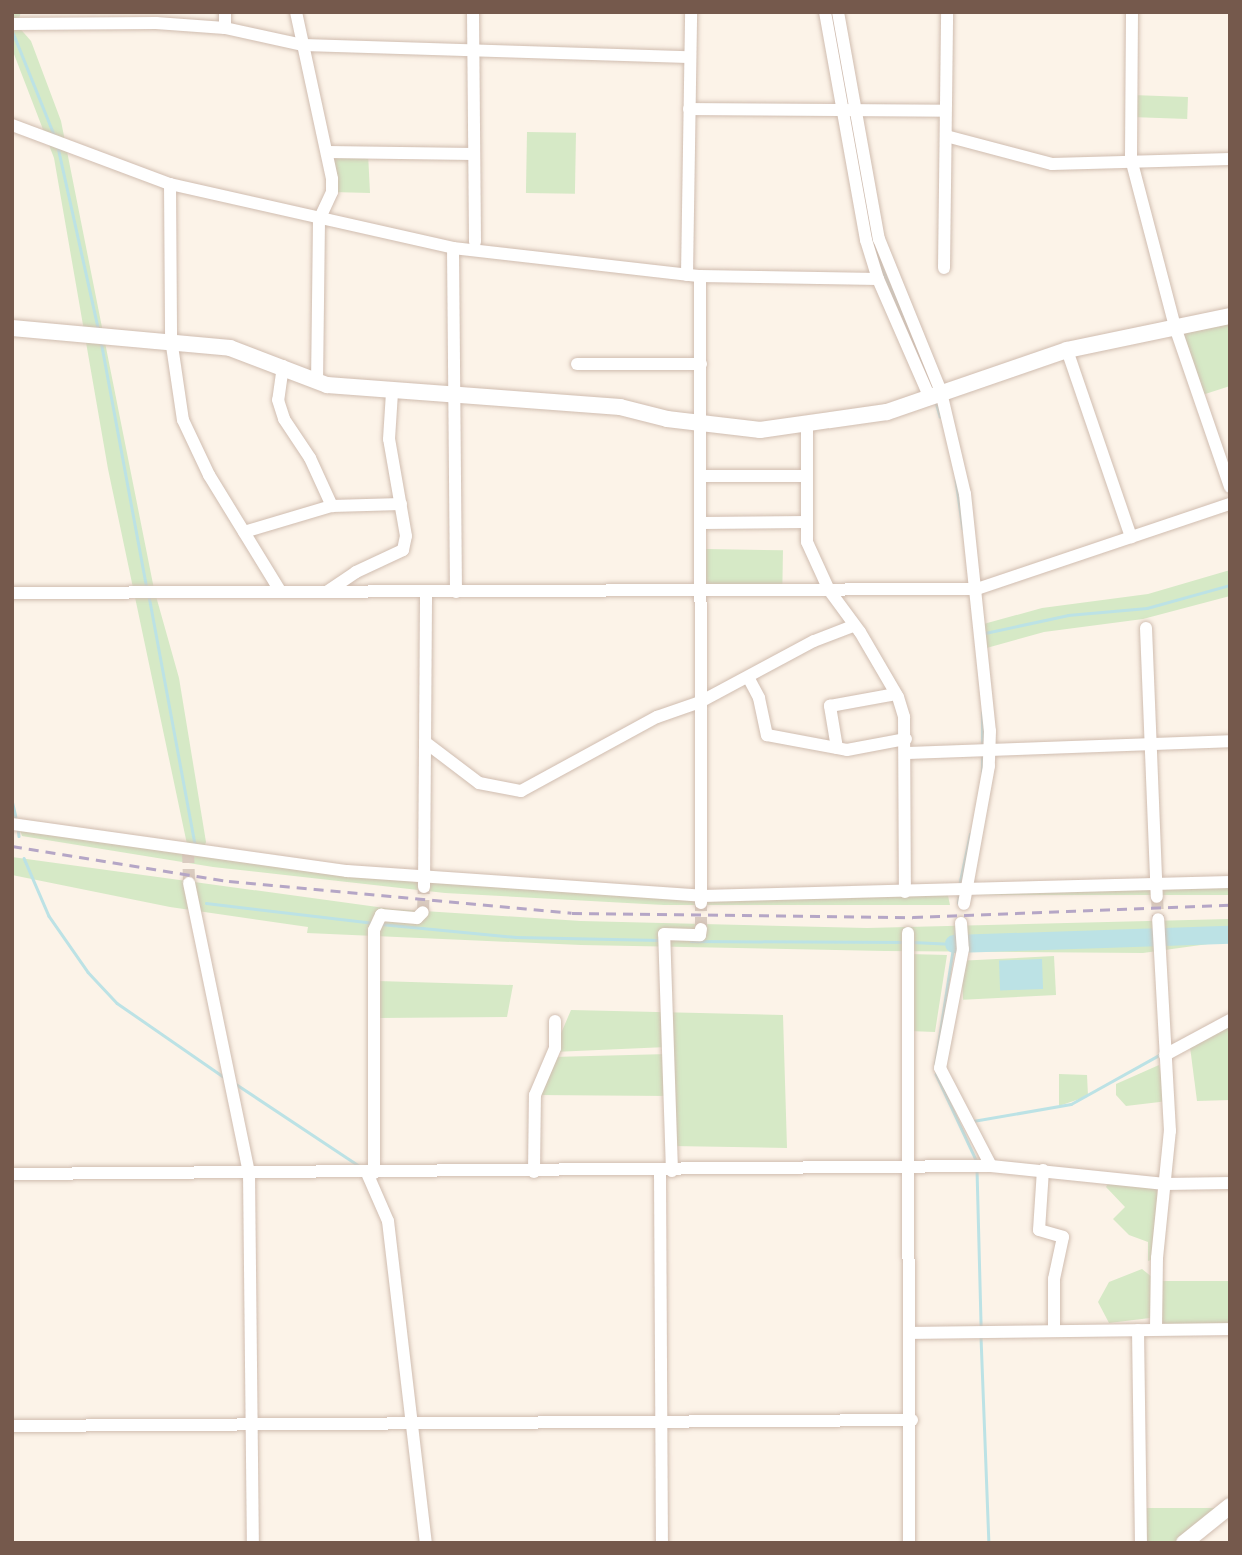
<!DOCTYPE html>
<html>
<head>
<meta charset="utf-8">
<style>
	body { margin:0 }
	#map { position:relative; width:1242px; height:1555px; overflow:hidden; background:#fcf3e8; font-family:Roboto,sans-serif }
	div>[style] { position:absolute }
	[style*='--x'] { left:calc(var(--x)*1px); top:calc(var(--y)*1px); width:calc(var(--w)*1px); rotate:calc(var(--a)*1deg) }
	.green>* { inset:0; background:#d6e9c6; transform-origin:0 0 }
	.water>* { inset:0; background:#bce2e5; transform-origin:0 0 }
	.stream>* { height:2.5px; margin:-1.25px; padding:0 1.25px; transform-origin:1.25px; border-radius:1.25px; background:#bce2e5 }
	.river>* { height:18px; margin:-9px; padding:0 9px; transform-origin:9px; border-radius:9px; background:#bce2e5 }
	.street-tunnel>* { height:12px; margin-top:-6px; transform-origin:0; background:repeating-linear-gradient(90deg,#daccc1 0 12px,transparent 0 18px) }
	.roads { filter:drop-shadow(0 0 2px #d0bdb0) drop-shadow(0 0 2px #d0bdb0) }
	.street>* { height:12px; margin:-6px; padding:0 6px; transform-origin:6px; border-radius:6px; background:#fff }
	.secondary>* { height:16px; margin:-8px; padding:0 8px; transform-origin:8px; border-radius:8px; background:#fff }
	.rail>* { height:2.5px; margin-top:-1.25px; transform-origin:0; background:repeating-linear-gradient(90deg,#b5a6c6 0 10px,transparent 0 17px) }
	span { translate:-50% -50%; white-space:nowrap; text-align:center; line-height:1.15; -webkit-text-stroke:5px #fef7ee; paint-order:stroke }
	.frame { position:absolute; inset:0; border:14px solid #75594c; pointer-events:none }
</style>
</head>
<body>
<div id="map">
	<div class="green">
		<div style="clip-path:polygon(12px 12px,21px 12px,17px 25px,31px 41px,61px 121px,154px 589px,179px 678px,206px 842px,203px 852px,276px 862px,700px 896px,947px 891px,950px 905px,664px 905px,445px 893px,213px 867px,22px 836px,19px 827px,188px 849px,108px 469px,54px 158px,12px 49px)"></div>
		<div style="left:1132px;top:95px;width:56px;height:22px;rotate:2deg"></div>
		<div style="left:527px;top:132px;width:49px;height:61px;rotate:1deg"></div>
		<div style="clip-path:polygon(328px 152px,368px 153px,370px 193px,332px 192px)"></div>
		<div style="clip-path:polygon(1230px 316px,1230px 386px,1199px 396px,1175px 327px)"></div>
		<div style="left:706px;top:549px;width:77px;height:35px;rotate:1deg"></div>
		<div style="clip-path:polygon(1230px 570px,1230px 596px,1143px 619px,1044px 632px,983px 649px,980px 625px,1042px 608px,1148px 594px)"></div>
		<div style="clip-path:polygon(12px 857px,392px 909px,581px 921px,867px 928px,1230px 919px,1230px 941px,1143px 953px,885px 951px,581px 945px,307px 933px,308px 927px,170px 907px,12px 875px)"></div>
		<div style="left:1230px;top:883px;width:12px;height:264px;rotate:90deg"></div>
		<div style="clip-path:polygon(909px 954px,947px 955px,935px 1032px,909px 1031px)"></div>
		<div style="left:1054px;top:956px;width:39px;height:93px;rotate:87deg"></div>
		<div style="clip-path:polygon(378px 981px,513px 985px,507px 1017px,378px 1018px)"></div>
		<div style="clip-path:polygon(571px 1010px,783px 1015px,787px 1148px,671px 1146px,669px 1096px,535px 1095px,552px 1057px,668px 1054px,667px 1047px,553px 1052px)"></div>
		<div style="clip-path:polygon(1229px 1025px,1230px 1100px,1197px 1101px,1190px 1047px)"></div>
		<div style="clip-path:polygon(1159px 1065px,1168px 1101px,1126px 1106px,1116px 1095px,1116px 1084px)"></div>
		<div style="clip-path:polygon(1059px 1074px,1087px 1075px,1088px 1096px,1059px 1106px)"></div>
		<div style="clip-path:polygon(1110px 1180px,1156px 1188px,1163px 1207px,1157px 1258px,1148px 1261px,1148px 1242px,1129px 1235px,1113px 1219px,1125px 1207px,1106px 1187px)"></div>
		<div style="clip-path:polygon(1142px 1269px,1157px 1281px,1230px 1281px,1230px 1329px,1156px 1329px,1150px 1318px,1109px 1323px,1098px 1302px,1109px 1282px)"></div>
		<div style="clip-path:polygon(1140px 1508px,1217px 1508px,1174px 1543px,1143px 1543px)"></div>
	</div>
	<div class="water">
		<div style="left:1042px;top:959px;width:30px;height:43px;rotate:88deg"></div>
	</div>
	<div class="stream">
		<div style="--x:12;--y:30;--w:115;--a:68.1"></div>
		<div style="--x:58;--y:147;--w:185;--a:77.5"></div>
		<div style="--x:870;--y:229;--w:39;--a:73"></div>
		<div style="--x:881;--y:266;--w:95;--a:66.4"></div>
		<div style="--x:101;--y:341;--w:253;--a:79.5"></div>
		<div style="--x:921;--y:359;--w:21;--a:71"></div>
		<div style="--x:936;--y:402;--w:15;--a:74"></div>
		<div style="--x:956;--y:480;--w:49;--a:81.9"></div>
		<div style="--x:149;--y:596;--w:252;--a:79.5"></div>
		<div style="--x:985;--y:633;--w:85;--a:-12.2"></div>
		<div style="--x:1068;--y:615;--w:79;--a:-5.1"></div>
		<div style="--x:1147;--y:608;--w:86;--a:-15.5"></div>
		<div style="--x:982;--y:745;--w:32;--a:-90"></div>
		<div style="--x:982;--y:776;--w:21;--a:-90"></div>
		<div style="--x:12;--y:800;--w:17;--a:77"></div>
		<div style="--x:18;--y:828;--w:8;--a:83"></div>
		<div style="--x:24;--y:858;--w:63;--a:66.7"></div>
		<div style="--x:49;--y:916;--w:68;--a:55.1"></div>
		<div style="--x:88;--y:972;--w:42;--a:46.9"></div>
		<div style="--x:117;--y:1003;--w:130;--a:34.7"></div>
		<div style="--x:959;--y:886;--w:53;--a:-78.1"></div>
		<div style="--x:206;--y:903;--w:169;--a:6.8"></div>
		<div style="--x:958;--y:903;--w:10;--a:-84"></div>
		<div style="--x:381;--y:924;--w:136;--a:5.5"></div>
		<div style="--x:516;--y:937;--w:144;--a:1.2"></div>
		<div style="--x:691;--y:941;--w:214;--a:0.3"></div>
		<div style="--x:912;--y:942;--w:42;--a:2.7"></div>
		<div style="--x:935;--y:1064;--w:137;--a:-81.2"></div>
		<div style="--x:936;--y:1074;--w:97;--a:65"></div>
		<div style="--x:236;--y:1084;--w:150;--a:33.6"></div>
		<div style="--x:973;--y:1121;--w:99;--a:-9.8"></div>
		<div style="--x:1071;--y:1104;--w:101;--a:-29.1"></div>
		<div style="--x:977;--y:1169;--w:158;--a:88.5"></div>
		<div style="--x:981;--y:1337;--w:206;--a:87.8"></div>
	</div>
	<div class="river">
		<div style="--x:954;--y:944;--w:276;--a:-1.9"></div>
	</div>
	<div class="street-tunnel">
		<div style="--x:188;--y:851;--w:32;--a:88"></div>
		<div style="--x:1157;--y:897;--w:22;--a:87"></div>
		<div style="--x:423;--y:912;--w:25;--a:-88"></div>
		<div style="--x:701;--y:929;--w:26;--a:-90"></div>
	</div>
	<div class="roads">
		<div class="street">
			<div style="--x:296;--y:12;--w:171;--a:77.8"></div>
			<div style="--x:332;--y:179;--w:13;--a:90"></div>
			<div style="--x:332;--y:192;--w:31;--a:115"></div>
			<div style="--x:319;--y:220;--w:161;--a:90.7"></div>
			<div style="--x:473;--y:12;--w:230;--a:89.5"></div>
			<div style="--x:825;--y:12;--w:232;--a:79.8"></div>
			<div style="--x:866;--y:240;--w:41;--a:72.9"></div>
			<div style="--x:878;--y:279;--w:128;--a:66.4"></div>
			<div style="--x:838;--y:12;--w:231;--a:79.8"></div>
			<div style="--x:879;--y:239;--w:165;--a:67.9"></div>
			<div style="--x:941;--y:392;--w:105;--a:76.8"></div>
			<div style="--x:965;--y:494;--w:238;--a:84"></div>
			<div style="--x:990;--y:731;--w:35;--a:92"></div>
			<div style="--x:989;--y:766;--w:140;--a:100.3"></div>
			<div style="--x:1132;--y:12;--w:147;--a:90.4"></div>
			<div style="--x:1131;--y:159;--w:174;--a:75.3"></div>
			<div style="--x:1175;--y:327;--w:169;--a:71"></div>
			<div style="--x:12;--y:24;--w:144;--a:-0.4"></div>
			<div style="--x:156;--y:23;--w:69;--a:4.1"></div>
			<div style="--x:225;--y:28;--w:79;--a:12.4"></div>
			<div style="--x:302;--y:45;--w:388;--a:1.8"></div>
			<div style="--x:225;--y:28;--w:16;--a:-90"></div>
			<div style="--x:689;--y:109;--w:256;--a:0.4"></div>
			<div style="--x:12;--y:125;--w:169;--a:20.5"></div>
			<div style="--x:170;--y:184;--w:290;--a:12.7"></div>
			<div style="--x:453;--y:248;--w:249;--a:6.5"></div>
			<div style="--x:700;--y:276;--w:178;--a:1"></div>
			<div style="--x:946;--y:136;--w:110;--a:14.8"></div>
			<div style="--x:1052;--y:164;--w:178;--a:-1.6"></div>
			<div style="--x:328;--y:152;--w:145;--a:0.8"></div>
			<div style="--x:170;--y:184;--w:155;--a:89.6"></div>
			<div style="--x:171;--y:339;--w:82;--a:81.6"></div>
			<div style="--x:183;--y:420;--w:61;--a:64.7"></div>
			<div style="--x:209;--y:475;--w:136;--a:58.5"></div>
			<div style="--x:453;--y:248;--w:344;--a:89.5"></div>
			<div style="--x:944;--y:268;--w:256;--a:-89.3"></div>
			<div style="--x:687;--y:275;--w:263;--a:-89.1"></div>
			<div style="--x:700;--y:276;--w:627;--a:89.91"></div>
			<div style="--x:1067;--y:350;--w:198;--a:71.1"></div>
			<div style="--x:577;--y:364;--w:124;--a:0"></div>
			<div style="--x:283;--y:366;--w:34;--a:98"></div>
			<div style="--x:278;--y:400;--w:20;--a:72"></div>
			<div style="--x:284;--y:419;--w:47;--a:56.3"></div>
			<div style="--x:310;--y:458;--w:53;--a:65.4"></div>
			<div style="--x:807;--y:426;--w:116;--a:90"></div>
			<div style="--x:807;--y:542;--w:53;--a:65.4"></div>
			<div style="--x:829;--y:590;--w:52;--a:53.6"></div>
			<div style="--x:860;--y:632;--w:75;--a:59.7"></div>
			<div style="--x:898;--y:697;--w:21;--a:73"></div>
			<div style="--x:904;--y:717;--w:175;--a:89.7"></div>
			<div style="--x:702;--y:476;--w:105;--a:0"></div>
			<div style="--x:702;--y:523;--w:105;--a:-0.5"></div>
			<div style="--x:244;--y:532;--w:92;--a:-16.5"></div>
			<div style="--x:332;--y:506;--w:69;--a:-1.7"></div>
			<div style="--x:328;--y:591;--w:34;--a:-34"></div>
			<div style="--x:356;--y:572;--w:52;--a:-25.1"></div>
			<div style="--x:403;--y:550;--w:14;--a:-78"></div>
			<div style="--x:406;--y:536;--w:98;--a:-99.9"></div>
			<div style="--x:389;--y:439;--w:47;--a:-86.3"></div>
			<div style="--x:12;--y:593;--w:965;--a:-0.24"></div>
			<div style="--x:977;--y:589;--w:267;--a:-18.6"></div>
			<div style="--x:1146;--y:628;--w:269;--a:87.7"></div>
			<div style="--x:748;--y:677;--w:24;--a:62"></div>
			<div style="--x:759;--y:698;--w:38;--a:78"></div>
			<div style="--x:767;--y:735;--w:81;--a:10.6"></div>
			<div style="--x:847;--y:750;--w:60;--a:-10.6"></div>
			<div style="--x:425;--y:742;--w:68;--a:37.2"></div>
			<div style="--x:479;--y:783;--w:43;--a:10.8"></div>
			<div style="--x:521;--y:791;--w:155;--a:-28.6"></div>
			<div style="--x:657;--y:717;--w:46;--a:-19.2"></div>
			<div style="--x:700;--y:702;--w:129;--a:-28.2"></div>
			<div style="--x:814;--y:641;--w:42;--a:-21"></div>
			<div style="--x:837;--y:748;--w:43;--a:-99.5"></div>
			<div style="--x:830;--y:706;--w:67;--a:-10.3"></div>
			<div style="--x:907;--y:753;--w:323;--a:-2.1"></div>
			<div style="--x:12;--y:824;--w:338;--a:8"></div>
			<div style="--x:347;--y:871;--w:356;--a:4"></div>
			<div style="--x:702;--y:896;--w:528;--a:-1.52"></div>
			<div style="--x:189;--y:883;--w:296;--a:78.3"></div>
			<div style="--x:249;--y:1173;--w:370;--a:89.4"></div>
			<div style="--x:424;--y:887;--w:295;--a:-89.6"></div>
			<div style="--x:961;--y:923;--w:26;--a:86"></div>
			<div style="--x:963;--y:949;--w:121;--a:100.9"></div>
			<div style="--x:940;--y:1068;--w:110;--a:62.5"></div>
			<div style="--x:908;--y:933;--w:610;--a:89.91"></div>
			<div style="--x:1165;--y:1055;--w:74;--a:-28.3"></div>
			<div style="--x:1043;--y:1170;--w:60;--a:93.8"></div>
			<div style="--x:1039;--y:1230;--w:25;--a:16"></div>
			<div style="--x:1063;--y:1237;--w:43;--a:102.1"></div>
			<div style="--x:1054;--y:1279;--w:52;--a:90"></div>
			<div style="--x:672;--y:1171;--w:237;--a:-91.9"></div>
			<div style="--x:664;--y:934;--w:36;--a:2"></div>
			<div style="--x:700;--y:935;--w:6;--a:-81"></div>
			<div style="--x:534;--y:1172;--w:77;--a:-89.3"></div>
			<div style="--x:535;--y:1095;--w:51;--a:-66.9"></div>
			<div style="--x:555;--y:1048;--w:27;--a:-90"></div>
			<div style="--x:660;--y:1172;--w:371;--a:89.7"></div>
			<div style="--x:367;--y:1173;--w:52;--a:66.4"></div>
			<div style="--x:388;--y:1221;--w:324;--a:83.3"></div>
			<div style="--x:374;--y:1173;--w:243;--a:-90"></div>
			<div style="--x:374;--y:930;--w:17;--a:-65"></div>
			<div style="--x:381;--y:915;--w:36;--a:5"></div>
			<div style="--x:417;--y:918;--w:8;--a:-45"></div>
			<div style="--x:12;--y:1174;--w:979;--a:-0.47"></div>
			<div style="--x:991;--y:1166;--w:175;--a:5.9"></div>
			<div style="--x:1165;--y:1184;--w:65;--a:-0.9"></div>
			<div style="--x:1156;--y:1329;--w:71;--a:-89.2"></div>
			<div style="--x:1157;--y:1258;--w:128;--a:-84.2"></div>
			<div style="--x:1170;--y:1131;--w:212;--a:-93.2"></div>
			<div style="--x:1138;--y:1330;--w:213;--a:89.2"></div>
			<div style="--x:911;--y:1333;--w:319;--a:-0.7"></div>
			<div style="--x:12;--y:1426;--w:900;--a:-0.38"></div>
		</div>
		<div class="secondary">
			<div style="--x:12;--y:328;--w:219;--a:5.2"></div>
			<div style="--x:230;--y:348;--w:104;--a:20.9"></div>
			<div style="--x:327;--y:385;--w:294;--a:4.3"></div>
			<div style="--x:620;--y:407;--w:49;--a:14.3"></div>
			<div style="--x:667;--y:419;--w:94;--a:6.7"></div>
			<div style="--x:760;--y:430;--w:128;--a:-8.1"></div>
			<div style="--x:887;--y:412;--w:190;--a:-19"></div>
			<div style="--x:1067;--y:350;--w:167;--a:-11.8"></div>
			<div style="--x:1184;--y:1543;--w:59;--a:-38.8"></div>
		</div>
	</div>
	<div class="rail">
		<div style="--x:12;--y:846;--w:220;--a:9.2"></div>
		<div style="--x:229;--y:881;--w:344;--a:5.3"></div>
		<div style="--x:572;--y:913;--w:341;--a:0.7"></div>
		<div style="--x:913;--y:917;--w:317;--a:-2.2"></div>
	</div>
	<div class="frame"></div>
</div>
</body>
</html>
